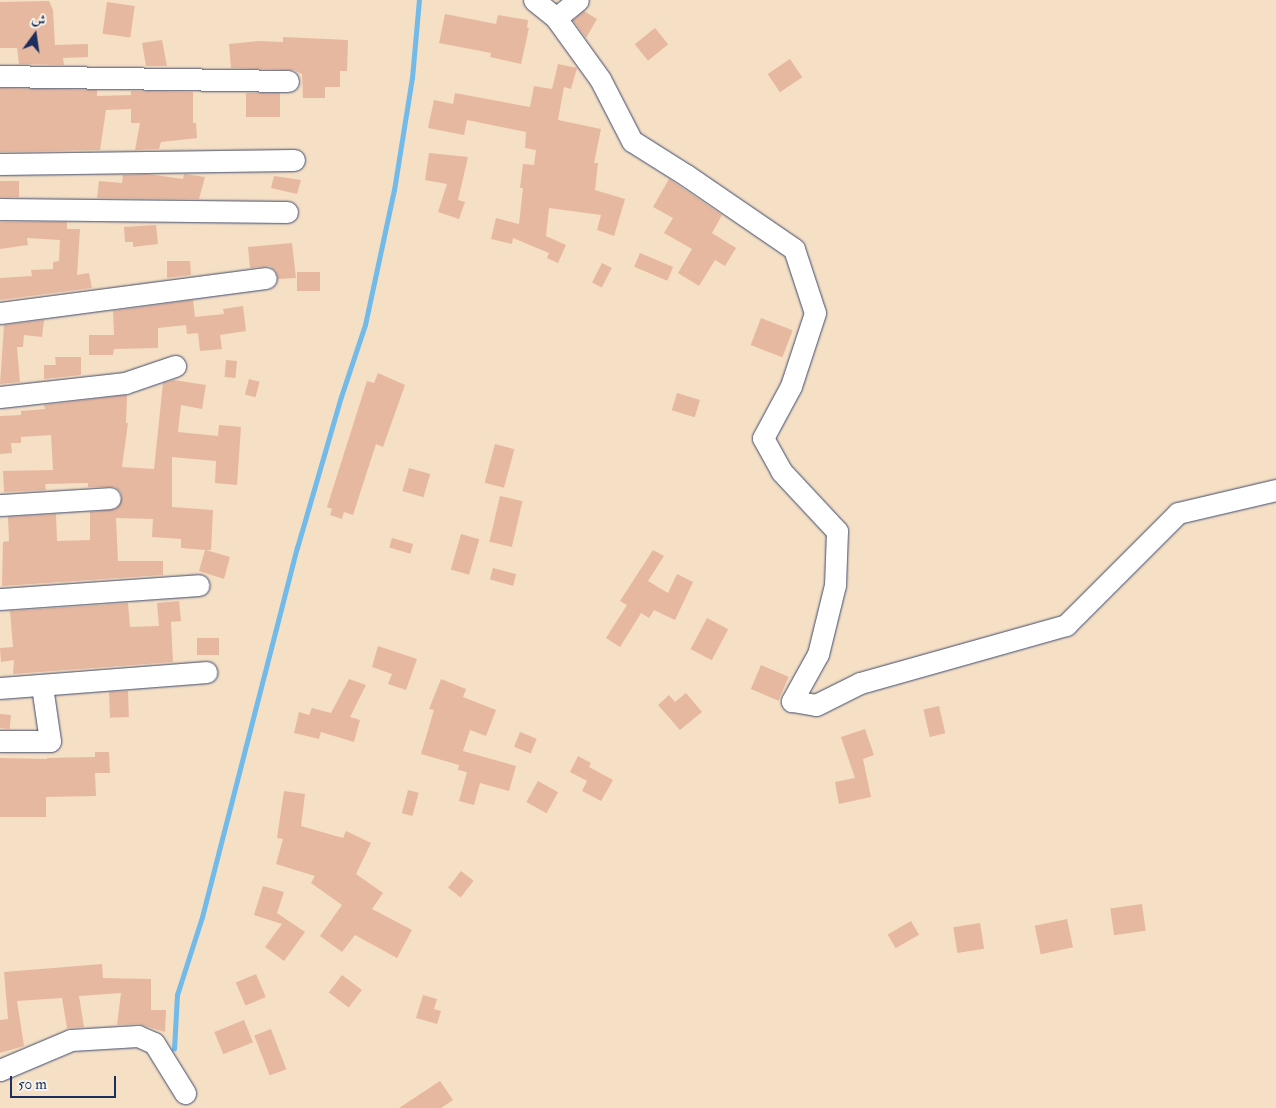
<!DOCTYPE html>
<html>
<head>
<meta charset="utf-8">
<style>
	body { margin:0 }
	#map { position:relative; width:1276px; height:1108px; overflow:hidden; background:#f5dfc5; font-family:"IM FELL Double Pica",Amiri,serif }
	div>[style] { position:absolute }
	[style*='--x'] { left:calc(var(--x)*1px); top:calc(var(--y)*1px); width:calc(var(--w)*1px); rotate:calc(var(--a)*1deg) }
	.stream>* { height:4.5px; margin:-2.25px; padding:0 2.25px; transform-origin:2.25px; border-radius:2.25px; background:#72baea }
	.building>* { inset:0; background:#e7b8a0; transform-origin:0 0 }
	.roads { filter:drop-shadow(0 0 1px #3c496d) drop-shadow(0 0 1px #3c496d) }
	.minor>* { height:21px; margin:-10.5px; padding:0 10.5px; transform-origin:10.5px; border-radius:10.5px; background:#fff }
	span { translate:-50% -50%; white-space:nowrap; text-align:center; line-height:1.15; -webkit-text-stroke:5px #f7f3e8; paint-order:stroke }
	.north { position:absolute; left:10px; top:10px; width:50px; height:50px; -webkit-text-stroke:4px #f7f3e8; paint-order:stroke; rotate:14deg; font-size:14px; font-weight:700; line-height:20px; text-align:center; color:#1b2f5e }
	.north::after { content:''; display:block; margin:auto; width:18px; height:22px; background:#1b2f5e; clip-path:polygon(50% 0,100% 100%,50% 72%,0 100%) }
	.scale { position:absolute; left:10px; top:1076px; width:106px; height:22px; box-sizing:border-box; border:2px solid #1b2f5e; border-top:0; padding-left:6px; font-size:15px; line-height:18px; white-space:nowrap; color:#1b2f5e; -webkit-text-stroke:4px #f7f3e8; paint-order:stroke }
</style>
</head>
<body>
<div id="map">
	<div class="stream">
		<div style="--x:174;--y:1049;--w:54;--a:-86.8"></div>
		<div style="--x:177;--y:995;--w:82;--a:-72.2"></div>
		<div style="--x:202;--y:917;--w:381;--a:-75.6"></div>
		<div style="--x:297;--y:548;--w:157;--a:-73.8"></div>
		<div style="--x:341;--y:397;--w:76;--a:-71.6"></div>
		<div style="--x:365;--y:325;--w:138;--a:-77.9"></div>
		<div style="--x:394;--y:190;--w:113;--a:-80.9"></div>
		<div style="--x:412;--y:78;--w:78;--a:-84.9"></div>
	</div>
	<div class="building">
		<div style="clip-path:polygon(49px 1px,53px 10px,55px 45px,88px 44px,88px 57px,63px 58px,64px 65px,19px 64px,17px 48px,0 48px,0 2px)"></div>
		<div style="left:107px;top:2px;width:28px;height:32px;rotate:8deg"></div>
		<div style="clip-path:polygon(584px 11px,597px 19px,586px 38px,573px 20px)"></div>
		<div style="clip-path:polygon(445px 14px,496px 24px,498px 15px,528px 20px,527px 28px,529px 28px,521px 64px,490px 57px,491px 53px,439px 43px)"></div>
		<div style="left:655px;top:28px;width:21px;height:26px;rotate:51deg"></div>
		<div style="clip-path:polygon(283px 37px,348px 40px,347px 71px,340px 71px,340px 87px,325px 87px,325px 98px,303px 98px,302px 74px,294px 70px,231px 68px,229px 44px,258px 41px,283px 42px)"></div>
		<div style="clip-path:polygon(162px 40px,167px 66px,146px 66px,142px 43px)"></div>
		<div style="left:790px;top:59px;width:22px;height:27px;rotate:56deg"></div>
		<div style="clip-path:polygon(558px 64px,577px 68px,571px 89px,564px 87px,558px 120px,601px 129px,594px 163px,598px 163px,595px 190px,625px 199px,614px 236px,597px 230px,601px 215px,549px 208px,546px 236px,566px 245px,558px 263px,547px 258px,549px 253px,513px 238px,512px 244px,491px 239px,496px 218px,519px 224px,523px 188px,520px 188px,523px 164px,534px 165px,536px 150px,525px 148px,526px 132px,467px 120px,464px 135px,428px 128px,434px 100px,453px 104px,455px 93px,530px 107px,534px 86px,552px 89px)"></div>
		<div style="clip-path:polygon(0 88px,97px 90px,97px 96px,131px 95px,131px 91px,193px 92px,193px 123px,196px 123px,197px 138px,161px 142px,159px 149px,135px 150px,140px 123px,131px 123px,131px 109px,106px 110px,100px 150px,0 152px)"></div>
		<div style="left:246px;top:93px;width:34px;height:24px"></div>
		<div style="clip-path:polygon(429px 153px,468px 157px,458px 200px,465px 202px,459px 219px,438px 212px,447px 184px,425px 180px)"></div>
		<div style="clip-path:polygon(148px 174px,183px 179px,184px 174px,205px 177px,199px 199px,97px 198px,99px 181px,122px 183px,123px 175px)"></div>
		<div style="clip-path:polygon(274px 176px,301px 180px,297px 194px,271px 188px)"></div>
		<div style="clip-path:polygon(669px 179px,722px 215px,712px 233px,736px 248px,725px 266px,715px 260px,699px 286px,678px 273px,692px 249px,664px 233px,673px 218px,653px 207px)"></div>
		<div style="left:0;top:181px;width:19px;height:16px"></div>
		<div style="clip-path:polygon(0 222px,67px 222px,67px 229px,80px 229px,77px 275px,89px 273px,92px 288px,0 300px,0 278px,32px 276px,31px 270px,53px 269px,53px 262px,59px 261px,60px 240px,27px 238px,28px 245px,0 249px)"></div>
		<div style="clip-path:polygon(156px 225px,158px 244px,133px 247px,133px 242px,125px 242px,124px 227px)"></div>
		<div style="clip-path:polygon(292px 243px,296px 278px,278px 279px,276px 271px,270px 266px,250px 268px,248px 247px)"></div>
		<div style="left:640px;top:253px;width:36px;height:15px;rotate:23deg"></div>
		<div style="clip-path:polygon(167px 261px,190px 261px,191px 275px,167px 278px)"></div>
		<div style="left:602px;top:263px;width:11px;height:22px;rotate:27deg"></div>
		<div style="left:320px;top:272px;width:19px;height:23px;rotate:90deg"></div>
		<div style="clip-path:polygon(193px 300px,195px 317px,224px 314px,223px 309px,243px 306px,246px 331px,220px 335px,222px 349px,200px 351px,198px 333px,187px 334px,186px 325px,158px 328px,158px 348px,114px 349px,113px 355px,89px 355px,89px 335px,114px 335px,113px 311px)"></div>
		<div style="left:761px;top:318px;width:34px;height:29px;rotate:21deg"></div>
		<div style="clip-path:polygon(44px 320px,42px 337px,24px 335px,23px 347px,17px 347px,20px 382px,0 384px,4px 325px)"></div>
		<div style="clip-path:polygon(55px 357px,81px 357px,81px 375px,44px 379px,44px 365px,56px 365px)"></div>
		<div style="left:226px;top:360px;width:11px;height:17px;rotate:5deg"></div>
		<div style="clip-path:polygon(378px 373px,405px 385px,383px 447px,376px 444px,353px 515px,344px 512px,342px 519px,330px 515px,332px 509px,327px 507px,367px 381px,374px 383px)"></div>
		<div style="left:249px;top:379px;width:11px;height:16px;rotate:15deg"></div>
		<div style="clip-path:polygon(174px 380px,206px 385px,202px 409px,181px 405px,178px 432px,218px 436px,219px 425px,241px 427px,237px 485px,215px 483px,216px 461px,172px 457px,172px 507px,213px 510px,211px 550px,206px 550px,230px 557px,224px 579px,199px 571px,205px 550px,181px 548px,181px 539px,152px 537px,153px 519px,116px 518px,118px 561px,163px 561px,163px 575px,2px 586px,3px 542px,9px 541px,8px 517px,56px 514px,57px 541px,90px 540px,90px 512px,116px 509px,122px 498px,121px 492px,115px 487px,88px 487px,88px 483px,45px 484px,46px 490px,4px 492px,3px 471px,53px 470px,51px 435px,21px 437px,21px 443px,11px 443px,12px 453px,0 454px,0 416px,21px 415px,21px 411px,45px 409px,44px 405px,127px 395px,126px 423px,128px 423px,122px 467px,154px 469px,163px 383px)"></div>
		<div style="left:677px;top:393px;width:24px;height:18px;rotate:17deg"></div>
		<div style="left:495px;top:444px;width:20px;height:40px;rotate:15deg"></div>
		<div style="left:409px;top:468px;width:22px;height:24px;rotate:16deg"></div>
		<div style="left:500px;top:496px;width:23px;height:47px;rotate:13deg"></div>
		<div style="left:461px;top:534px;width:19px;height:37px;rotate:16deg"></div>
		<div style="left:392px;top:538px;width:22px;height:10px;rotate:16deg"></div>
		<div style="clip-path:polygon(653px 550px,664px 556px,648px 581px,668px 593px,677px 574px,693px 582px,675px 620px,654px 610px,649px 618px,641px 613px,620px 647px,606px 638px,627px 605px,620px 601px)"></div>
		<div style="left:493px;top:568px;width:24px;height:12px;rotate:15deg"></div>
		<div style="clip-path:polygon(179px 601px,181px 621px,171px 622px,173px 662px,13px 674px,14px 660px,1px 662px,0 648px,13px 647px,10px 611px,128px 603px,130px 627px,159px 626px,157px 603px)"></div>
		<div style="left:707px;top:618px;width:24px;height:35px;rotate:28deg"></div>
		<div style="left:197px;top:638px;width:22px;height:17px"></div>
		<div style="clip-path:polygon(378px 646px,417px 659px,406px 690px,388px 684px,392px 674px,372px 667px)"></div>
		<div style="left:761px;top:665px;width:30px;height:26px;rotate:23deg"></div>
		<div style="clip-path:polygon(349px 679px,366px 685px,350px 717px,360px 720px,354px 742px,321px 732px,319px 739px,294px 733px,299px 712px,309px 715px,312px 708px,331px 713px)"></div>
		<div style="clip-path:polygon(441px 679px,466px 689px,463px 697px,496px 710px,486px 736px,470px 730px,463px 751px,516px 766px,509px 791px,480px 783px,474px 805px,459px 801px,467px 772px,458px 770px,459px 765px,421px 754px,434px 710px,429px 709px)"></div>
		<div style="left:128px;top:691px;width:26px;height:19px;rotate:88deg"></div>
		<div style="clip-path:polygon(686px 693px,702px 712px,680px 730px,658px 705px,669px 695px,675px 702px)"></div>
		<div style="left:939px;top:706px;width:28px;height:16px;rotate:77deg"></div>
		<div style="left:0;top:714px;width:11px;height:14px;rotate:5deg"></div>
		<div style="clip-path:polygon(865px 729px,874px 755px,863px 759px,871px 797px,839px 804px,835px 782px,855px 778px,841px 737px)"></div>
		<div style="left:520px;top:732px;width:18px;height:16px;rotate:22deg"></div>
		<div style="clip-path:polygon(95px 752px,109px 752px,110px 773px,95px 773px,96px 796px,46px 797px,46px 817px,0 817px,0 758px,47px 759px,47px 758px,95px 757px)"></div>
		<div style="clip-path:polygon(578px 756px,591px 763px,589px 767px,613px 780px,601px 801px,582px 791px,587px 781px,570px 772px)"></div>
		<div style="left:538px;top:781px;width:23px;height:24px;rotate:29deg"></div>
		<div style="left:408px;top:790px;width:11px;height:24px;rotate:15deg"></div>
		<div style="clip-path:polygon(284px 791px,305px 794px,301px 826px,343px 838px,346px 831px,371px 843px,356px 874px,383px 893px,372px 909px,412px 930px,397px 958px,355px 935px,342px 952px,320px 936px,342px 905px,311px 883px,315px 876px,276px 864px,283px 839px,277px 838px)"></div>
		<div style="left:461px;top:871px;width:16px;height:21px;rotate:38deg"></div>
		<div style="clip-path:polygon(263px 886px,284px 892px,277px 913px,305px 932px,284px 961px,265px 947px,282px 924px,254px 915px)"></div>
		<div style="left:1142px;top:904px;width:27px;height:32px;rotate:82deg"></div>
		<div style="left:1067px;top:919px;width:29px;height:33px;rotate:78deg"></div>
		<div style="left:911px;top:921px;width:16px;height:27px;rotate:60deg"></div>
		<div style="left:980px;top:923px;width:26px;height:27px;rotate:81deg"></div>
		<div style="clip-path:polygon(102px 964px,103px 978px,151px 979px,151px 1010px,166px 1010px,165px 1032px,138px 1024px,117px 1025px,121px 993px,79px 996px,84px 1027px,67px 1028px,62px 998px,17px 1001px,24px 1046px,0 1053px,0 1020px,8px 1019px,4px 972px)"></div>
		<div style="left:256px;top:974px;width:25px;height:22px;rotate:67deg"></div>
		<div style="left:342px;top:975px;width:25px;height:22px;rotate:37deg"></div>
		<div style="clip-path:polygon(423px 995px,437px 999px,434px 1009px,441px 1011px,437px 1024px,416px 1018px)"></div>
		<div style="left:244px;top:1020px;width:24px;height:32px;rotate:68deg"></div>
		<div style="left:271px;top:1029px;width:43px;height:18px;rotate:69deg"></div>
		<div style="clip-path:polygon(440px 1081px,453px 1100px,441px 1108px,399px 1108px)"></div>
	</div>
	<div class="roads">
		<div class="minor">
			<div style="--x:534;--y:0;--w:28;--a:39"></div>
			<div style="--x:556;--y:18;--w:28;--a:-39"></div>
			<div style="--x:556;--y:18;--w:75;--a:54.2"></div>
			<div style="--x:600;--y:79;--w:70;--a:62.7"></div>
			<div style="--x:632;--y:141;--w:64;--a:32.2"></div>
			<div style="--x:686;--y:175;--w:131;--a:34.4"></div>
			<div style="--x:794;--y:249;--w:67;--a:71.8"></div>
			<div style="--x:815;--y:313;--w:77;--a:108.2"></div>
			<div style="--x:791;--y:386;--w:59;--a:118.3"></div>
			<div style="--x:763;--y:438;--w:38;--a:61"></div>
			<div style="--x:781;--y:471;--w:82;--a:47"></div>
			<div style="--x:837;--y:531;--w:54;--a:92.1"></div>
			<div style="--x:835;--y:585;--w:71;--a:103.8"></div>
			<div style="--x:818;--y:654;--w:54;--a:119"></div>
			<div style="--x:792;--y:701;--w:24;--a:9"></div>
			<div style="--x:816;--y:705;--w:49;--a:-26.6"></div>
			<div style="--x:860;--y:683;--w:214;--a:-15.7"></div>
			<div style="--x:1066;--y:625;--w:158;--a:-45"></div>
			<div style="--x:1178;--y:513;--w:101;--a:-13.2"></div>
			<div style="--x:0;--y:76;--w:288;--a:1"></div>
			<div style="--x:0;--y:164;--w:294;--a:-0.8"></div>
			<div style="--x:0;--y:209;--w:287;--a:0.6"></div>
			<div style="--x:0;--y:313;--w:268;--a:-7.5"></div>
			<div style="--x:0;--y:397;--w:126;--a:-6.4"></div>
			<div style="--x:125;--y:383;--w:53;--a:-18.8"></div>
			<div style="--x:0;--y:505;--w:110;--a:-3.6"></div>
			<div style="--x:0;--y:599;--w:199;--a:-4"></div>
			<div style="--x:0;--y:688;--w:207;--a:-4.4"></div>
			<div style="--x:0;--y:741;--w:50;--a:0"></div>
			<div style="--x:50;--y:741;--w:56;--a:-98.3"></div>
			<div style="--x:0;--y:1070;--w:77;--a:-22.9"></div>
			<div style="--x:71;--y:1040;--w:67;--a:-3.4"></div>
			<div style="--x:138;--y:1036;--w:17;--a:24"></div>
			<div style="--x:154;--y:1043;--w:59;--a:58.2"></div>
		</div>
	</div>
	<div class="north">ش</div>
	<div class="scale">50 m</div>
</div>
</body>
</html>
